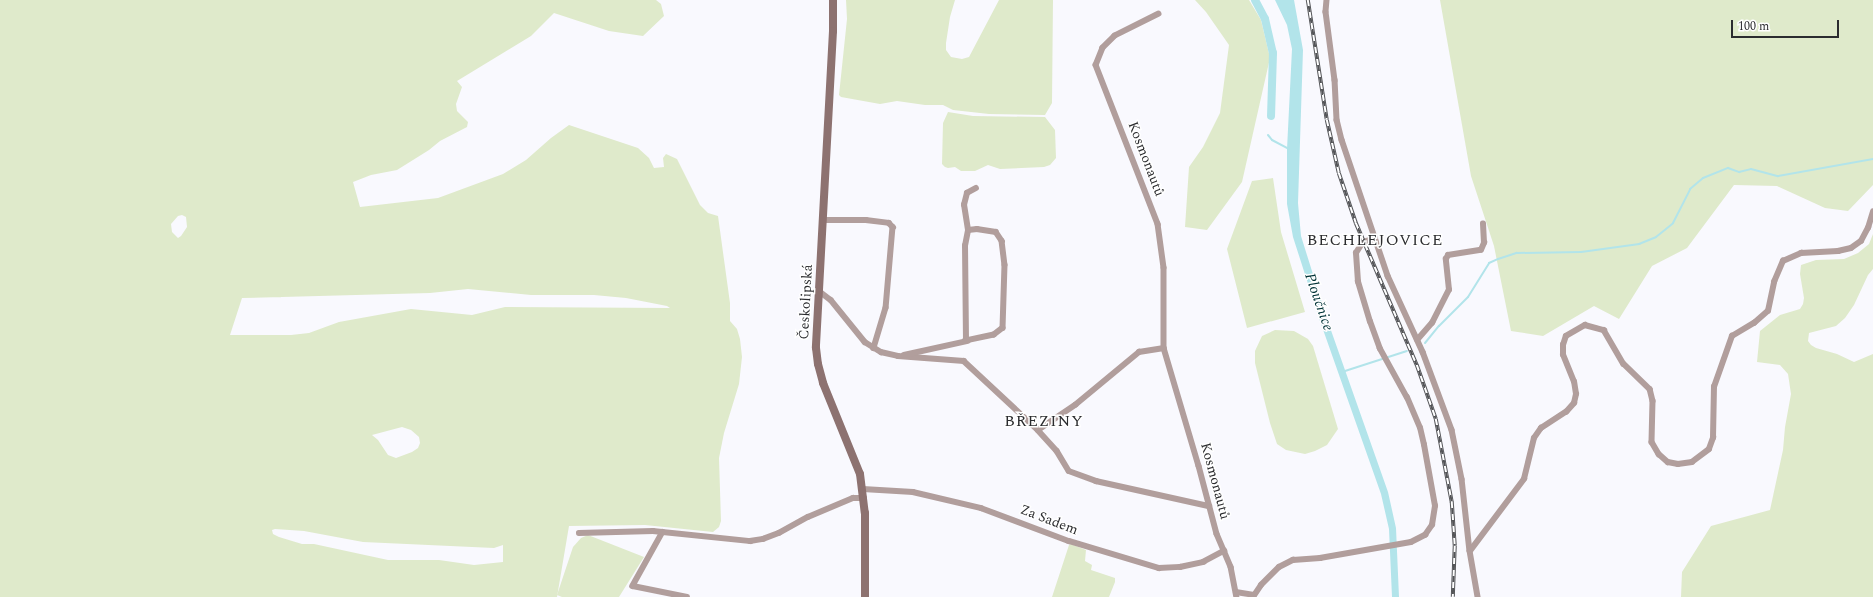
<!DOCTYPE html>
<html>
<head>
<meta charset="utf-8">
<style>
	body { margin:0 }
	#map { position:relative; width:1873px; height:597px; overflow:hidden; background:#f9f9fe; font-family:Spectral,serif }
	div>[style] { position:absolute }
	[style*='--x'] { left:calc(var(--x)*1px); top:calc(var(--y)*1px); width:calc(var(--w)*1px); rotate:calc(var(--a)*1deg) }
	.green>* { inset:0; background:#dfeacb }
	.water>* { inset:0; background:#b2e4ea }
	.stream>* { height:2px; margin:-1px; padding:0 1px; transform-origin:1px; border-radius:1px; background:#b2e4ea }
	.canal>* { height:8px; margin:-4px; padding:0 4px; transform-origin:4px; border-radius:4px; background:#b2e4ea }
	.street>* { height:5.5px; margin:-2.75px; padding:0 2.75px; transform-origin:2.75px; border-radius:2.75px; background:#b19e9c }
	.secondary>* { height:8px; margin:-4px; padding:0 4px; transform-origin:4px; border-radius:4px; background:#8d7270 }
	.rail>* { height:3.5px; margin-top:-1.75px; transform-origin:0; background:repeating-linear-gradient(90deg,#fff 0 6px,#535457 0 12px); box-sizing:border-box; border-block:1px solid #535457 }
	span { translate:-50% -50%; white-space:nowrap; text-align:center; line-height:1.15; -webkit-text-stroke:3px #fff; paint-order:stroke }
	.street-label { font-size:14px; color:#2b2c2f }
	.water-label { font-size:15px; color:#013337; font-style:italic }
	.quarter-label { font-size:16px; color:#2b2c2f; letter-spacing:1px }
	.scale { position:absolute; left:1731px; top:20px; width:108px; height:18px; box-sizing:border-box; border:2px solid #2b2c2f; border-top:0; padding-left:5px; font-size:12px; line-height:14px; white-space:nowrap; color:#2b2c2f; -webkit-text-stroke:3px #fff; paint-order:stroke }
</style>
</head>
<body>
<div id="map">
	<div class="green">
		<div style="clip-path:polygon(evenodd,0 0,656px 0,661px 4px,664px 16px,643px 36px,609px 31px,554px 13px,531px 36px,457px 81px,462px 87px,456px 104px,457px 111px,468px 122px,467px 127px,440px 141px,429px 150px,397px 170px,371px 175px,353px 182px,360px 207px,438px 198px,503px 174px,526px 160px,551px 138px,569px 125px,638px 148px,649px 158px,654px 168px,664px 167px,663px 158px,666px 154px,677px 159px,700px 205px,708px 213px,718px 216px,730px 303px,730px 321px,737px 329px,740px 339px,742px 357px,739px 384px,724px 433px,719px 458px,721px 521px,719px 527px,713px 532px,645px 525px,569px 526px,557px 597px,0 597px,0 0,182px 215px,186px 217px,187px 227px,181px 236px,178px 238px,172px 232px,171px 224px,178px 216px,182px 215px,0 0,468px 289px,531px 295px,594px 295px,626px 298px,667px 306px,670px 308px,505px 307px,472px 315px,411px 309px,339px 322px,309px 333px,291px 335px,230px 335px,242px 298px,430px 293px,468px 289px,0 0,402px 427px,411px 430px,419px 437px,420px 443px,418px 448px,412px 452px,396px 458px,388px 455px,378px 440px,372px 435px,402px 427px,0 0,275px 529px,304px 531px,363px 542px,494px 548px,503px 545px,503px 562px,474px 565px,439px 560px,388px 560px,314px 544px,302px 544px,279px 537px,273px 534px,272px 530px,275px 529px)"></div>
		<div style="clip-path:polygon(846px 0,955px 0,950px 17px,946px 43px,946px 50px,951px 57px,962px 59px,969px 57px,999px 0,1053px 0,1052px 103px,1045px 115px,989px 114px,953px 110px,943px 105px,925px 105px,897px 101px,880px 104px,841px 97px,839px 95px,847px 19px)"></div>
		<div style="clip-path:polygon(1195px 0,1249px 0,1261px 20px,1270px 58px,1242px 182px,1207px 230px,1185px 227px,1189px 167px,1203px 147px,1220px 113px,1229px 45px,1206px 12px)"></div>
		<div style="clip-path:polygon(1440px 0,1873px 0,1873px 185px,1848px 211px,1825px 208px,1777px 186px,1734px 185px,1687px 248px,1652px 266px,1619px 319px,1594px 306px,1543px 336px,1511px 331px,1494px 246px,1471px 176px)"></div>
		<div style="clip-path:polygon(948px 112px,973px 116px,1045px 117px,1055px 130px,1056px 158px,1050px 165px,1044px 167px,1000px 169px,988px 165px,975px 171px,961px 171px,955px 167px,948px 168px,945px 167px,942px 164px,943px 123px)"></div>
		<div style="clip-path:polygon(1273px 178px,1281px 232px,1305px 312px,1247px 328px,1227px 249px,1252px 181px)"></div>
		<div style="clip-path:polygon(1873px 234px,1873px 269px,1868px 275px,1854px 305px,1845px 318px,1836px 326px,1809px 333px,1808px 341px,1811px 345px,1816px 348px,1837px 354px,1854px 362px,1873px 354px,1873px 597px,1681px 597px,1682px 572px,1711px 526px,1770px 510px,1783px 450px,1785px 427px,1791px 394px,1788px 374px,1780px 365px,1757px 362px,1760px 331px,1780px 315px,1800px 309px,1803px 304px,1804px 298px,1800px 274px,1801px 265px,1816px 260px,1844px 259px,1858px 253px,1869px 244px)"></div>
		<div style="clip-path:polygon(1275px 330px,1294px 331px,1308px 339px,1313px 346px,1338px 429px,1327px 445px,1315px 451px,1305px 454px,1286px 450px,1277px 444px,1270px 423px,1255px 363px,1255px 351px,1262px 336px)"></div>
		<div style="clip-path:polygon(588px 535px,644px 557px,619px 597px,562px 597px,557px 595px,573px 547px,581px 538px)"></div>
		<div style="clip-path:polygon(1071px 544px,1086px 550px,1085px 561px,1092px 565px,1091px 570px,1115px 578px,1115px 582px,1109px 597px,1052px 597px,1069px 545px)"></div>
	</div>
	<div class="water">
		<div style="clip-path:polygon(1275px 0,1294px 0,1303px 50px,1298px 203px,1301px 236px,1327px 319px,1388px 492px,1396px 528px,1399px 597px,1392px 597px,1389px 529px,1381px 494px,1320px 321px,1293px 237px,1287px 204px,1287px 149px,1292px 49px,1287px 25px)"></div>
	</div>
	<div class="stream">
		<div style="--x:1268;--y:135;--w:6;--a:51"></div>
		<div style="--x:1272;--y:140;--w:19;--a:28"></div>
		<div style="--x:1425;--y:343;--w:22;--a:-51"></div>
		<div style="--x:1439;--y:326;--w:41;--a:-45"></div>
		<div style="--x:1468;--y:297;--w:40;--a:-58"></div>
		<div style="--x:1489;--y:263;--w:10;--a:-24"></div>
		<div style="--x:1498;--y:259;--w:20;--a:-18"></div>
		<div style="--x:1517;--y:253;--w:64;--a:-0.9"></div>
		<div style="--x:1581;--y:252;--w:59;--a:-7.9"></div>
		<div style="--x:1639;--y:244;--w:18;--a:-22"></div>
		<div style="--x:1656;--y:237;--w:22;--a:-39"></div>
		<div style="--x:1673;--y:223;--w:38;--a:-63"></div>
		<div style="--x:1690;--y:189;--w:17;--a:-40"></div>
		<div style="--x:1703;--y:178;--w:27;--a:-22"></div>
		<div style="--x:1728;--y:168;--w:12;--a:20"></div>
		<div style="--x:1739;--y:172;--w:12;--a:-14"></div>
		<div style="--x:1751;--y:169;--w:28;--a:15"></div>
		<div style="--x:1778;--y:176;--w:97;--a:-10.1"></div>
		<div style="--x:1345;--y:371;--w:65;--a:-17.9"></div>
	</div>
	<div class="canal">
		<div style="--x:1255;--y:0;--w:21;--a:62"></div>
		<div style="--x:1265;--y:19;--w:35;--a:77"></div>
		<div style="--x:1273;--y:53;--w:63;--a:91.8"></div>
	</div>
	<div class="street">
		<div style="--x:1327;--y:0;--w:12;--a:95"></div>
		<div style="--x:1326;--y:12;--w:69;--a:82.5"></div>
		<div style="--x:1335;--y:80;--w:40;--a:87.1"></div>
		<div style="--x:1337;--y:120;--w:21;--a:76"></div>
		<div style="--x:1342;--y:140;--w:144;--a:71.3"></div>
		<div style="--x:1388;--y:276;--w:84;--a:65.3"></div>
		<div style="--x:1423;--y:352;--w:83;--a:69.6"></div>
		<div style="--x:1452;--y:430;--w:50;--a:78.5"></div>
		<div style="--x:1462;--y:479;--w:72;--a:83.7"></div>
		<div style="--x:1470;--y:551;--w:47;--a:80.1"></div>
		<div style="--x:1159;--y:14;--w:49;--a:153.4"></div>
		<div style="--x:1115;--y:36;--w:17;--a:135"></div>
		<div style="--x:1103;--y:48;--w:18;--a:112"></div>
		<div style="--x:1096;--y:65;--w:171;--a:68.7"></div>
		<div style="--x:1158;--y:224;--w:44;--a:82.2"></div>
		<div style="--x:1164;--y:268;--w:80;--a:90"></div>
		<div style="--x:1164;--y:348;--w:123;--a:73.5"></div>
		<div style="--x:1199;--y:466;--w:70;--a:75.2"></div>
		<div style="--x:1217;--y:534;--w:36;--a:67"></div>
		<div style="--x:1231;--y:567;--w:31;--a:79"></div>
		<div style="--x:823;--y:220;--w:43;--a:0"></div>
		<div style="--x:866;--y:220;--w:23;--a:7"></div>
		<div style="--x:889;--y:223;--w:6;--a:45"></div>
		<div style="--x:893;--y:227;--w:81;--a:94.9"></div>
		<div style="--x:886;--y:308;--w:42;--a:106.7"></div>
		<div style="--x:977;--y:229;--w:19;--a:9"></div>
		<div style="--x:996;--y:232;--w:11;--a:56"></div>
		<div style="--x:1002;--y:241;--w:24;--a:83"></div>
		<div style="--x:1005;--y:265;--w:63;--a:91.8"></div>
		<div style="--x:1003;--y:328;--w:11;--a:142"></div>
		<div style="--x:994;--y:335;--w:29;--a:168"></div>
		<div style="--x:966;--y:341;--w:95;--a:-90.6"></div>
		<div style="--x:965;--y:246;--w:16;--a:-79"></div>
		<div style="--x:968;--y:230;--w:9;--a:-6"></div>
		<div style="--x:968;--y:230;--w:25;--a:-99"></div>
		<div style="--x:964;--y:205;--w:12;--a:-76"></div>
		<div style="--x:967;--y:193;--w:10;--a:-29"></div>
		<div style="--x:819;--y:291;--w:15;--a:37"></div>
		<div style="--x:831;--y:300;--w:54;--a:51"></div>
		<div style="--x:865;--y:342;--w:19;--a:32"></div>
		<div style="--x:881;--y:352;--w:17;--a:13"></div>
		<div style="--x:898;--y:356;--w:66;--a:4.3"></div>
		<div style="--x:964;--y:361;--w:101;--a:43"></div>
		<div style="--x:1038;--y:430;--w:28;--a:48"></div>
		<div style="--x:1057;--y:451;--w:23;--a:59"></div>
		<div style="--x:1069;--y:471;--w:29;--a:20"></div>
		<div style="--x:1096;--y:481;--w:116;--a:12.5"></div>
		<div style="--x:1417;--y:340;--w:23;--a:-49"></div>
		<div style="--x:1432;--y:323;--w:37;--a:-63"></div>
		<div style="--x:1449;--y:290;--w:31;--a:-96"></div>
		<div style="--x:1446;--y:259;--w:4;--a:-63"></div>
		<div style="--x:1448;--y:255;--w:33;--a:-9"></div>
		<div style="--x:1481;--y:250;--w:8;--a:-67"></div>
		<div style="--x:1484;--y:243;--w:19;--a:-93"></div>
		<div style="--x:904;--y:355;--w:65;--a:-12.5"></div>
		<div style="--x:1038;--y:430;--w:45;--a:-34"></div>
		<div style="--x:1075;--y:405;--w:83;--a:-39.6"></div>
		<div style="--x:1139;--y:352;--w:25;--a:-9"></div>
		<div style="--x:863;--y:489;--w:50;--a:3.4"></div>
		<div style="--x:913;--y:492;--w:70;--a:13.2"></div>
		<div style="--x:981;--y:508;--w:94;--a:20.6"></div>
		<div style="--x:1069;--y:541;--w:94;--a:16.7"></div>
		<div style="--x:1159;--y:568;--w:21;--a:-3"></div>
		<div style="--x:1180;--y:567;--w:24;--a:-12"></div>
		<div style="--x:1203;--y:562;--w:24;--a:-28"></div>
		<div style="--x:663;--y:532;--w:62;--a:119.1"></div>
		<div style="--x:633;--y:586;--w:55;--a:11.5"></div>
		<div style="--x:579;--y:533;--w:74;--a:-1.5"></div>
		<div style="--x:653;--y:531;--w:98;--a:5.9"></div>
		<div style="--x:750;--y:541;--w:13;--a:-9"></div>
		<div style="--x:763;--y:539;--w:17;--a:-21"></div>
		<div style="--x:779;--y:533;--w:33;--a:-29"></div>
		<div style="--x:808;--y:517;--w:49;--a:-22.9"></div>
		<div style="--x:853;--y:498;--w:11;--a:0"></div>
		<div style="--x:1470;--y:551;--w:90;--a:-53.1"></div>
		<div style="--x:1524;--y:479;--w:42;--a:-76.3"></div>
		<div style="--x:1534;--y:438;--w:12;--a:-55"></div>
		<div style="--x:1541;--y:428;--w:30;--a:-33"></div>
		<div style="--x:1566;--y:412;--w:12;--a:-48"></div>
		<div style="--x:1574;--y:403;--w:9;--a:-77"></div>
		<div style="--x:1576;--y:394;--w:12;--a:-99"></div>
		<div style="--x:1574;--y:382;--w:29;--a:-112"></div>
		<div style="--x:1563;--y:355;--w:10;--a:-90"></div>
		<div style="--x:1563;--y:345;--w:9;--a:-72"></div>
		<div style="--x:1566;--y:336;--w:22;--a:-30"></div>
		<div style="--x:1585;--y:325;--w:20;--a:15"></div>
		<div style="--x:1604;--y:330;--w:39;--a:60"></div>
		<div style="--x:1624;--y:364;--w:36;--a:44"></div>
		<div style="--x:1650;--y:389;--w:12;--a:76"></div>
		<div style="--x:1653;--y:401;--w:41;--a:91.4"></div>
		<div style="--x:1652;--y:442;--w:14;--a:60"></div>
		<div style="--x:1659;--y:454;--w:12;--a:42"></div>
		<div style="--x:1668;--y:462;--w:10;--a:11"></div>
		<div style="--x:1678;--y:464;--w:14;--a:-8"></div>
		<div style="--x:1692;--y:462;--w:21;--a:-37"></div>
		<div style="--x:1709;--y:449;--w:12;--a:-70"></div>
		<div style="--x:1713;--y:438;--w:51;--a:-88.9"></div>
		<div style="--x:1714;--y:387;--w:54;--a:-70.6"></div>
		<div style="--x:1732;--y:336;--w:26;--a:-31"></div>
		<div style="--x:1754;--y:323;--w:18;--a:-41"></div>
		<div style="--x:1768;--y:311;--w:30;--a:-78"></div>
		<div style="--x:1774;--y:282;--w:23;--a:-67"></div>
		<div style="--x:1783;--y:261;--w:20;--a:-24"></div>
		<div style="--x:1801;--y:253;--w:37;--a:-3"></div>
		<div style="--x:1838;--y:251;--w:13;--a:-13"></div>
		<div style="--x:1851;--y:248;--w:12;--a:-35"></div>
		<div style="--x:1861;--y:241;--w:15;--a:-62"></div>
		<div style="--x:1868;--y:228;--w:17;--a:-73"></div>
		<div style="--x:1236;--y:592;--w:18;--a:9"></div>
		<div style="--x:1253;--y:597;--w:14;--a:-56"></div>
		<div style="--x:1261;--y:585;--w:25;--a:-45"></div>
		<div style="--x:1279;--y:567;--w:16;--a:-27"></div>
		<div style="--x:1293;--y:560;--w:27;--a:-4"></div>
		<div style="--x:1320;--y:558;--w:92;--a:-10"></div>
		<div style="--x:1411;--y:542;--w:16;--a:-27"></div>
		<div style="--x:1425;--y:535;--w:12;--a:-55"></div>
		<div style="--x:1432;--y:525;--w:19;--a:-81"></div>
		<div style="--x:1435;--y:506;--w:62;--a:-100.2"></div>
		<div style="--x:1424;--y:445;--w:17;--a:-103"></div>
		<div style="--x:1420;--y:428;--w:33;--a:-113"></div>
		<div style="--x:1407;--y:398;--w:56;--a:-118.9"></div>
		<div style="--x:1380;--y:349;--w:29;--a:-110"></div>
		<div style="--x:1370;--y:322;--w:42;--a:-106.7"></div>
		<div style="--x:1358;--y:282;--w:29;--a:-94"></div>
		<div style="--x:1356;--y:253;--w:13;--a:-58"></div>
		<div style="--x:1363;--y:242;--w:11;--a:-15"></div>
	</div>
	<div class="secondary">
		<div style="--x:833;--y:0;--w:31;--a:90"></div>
		<div style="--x:833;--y:31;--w:317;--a:93.1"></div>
		<div style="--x:816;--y:348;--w:16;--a:83"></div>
		<div style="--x:818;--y:364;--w:20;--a:75"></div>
		<div style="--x:823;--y:383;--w:98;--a:67.9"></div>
		<div style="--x:860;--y:474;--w:39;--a:83"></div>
		<div style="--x:865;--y:513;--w:84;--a:90"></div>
	</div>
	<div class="rail">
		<div style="--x:1308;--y:0;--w:121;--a:81"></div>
		<div style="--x:1327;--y:120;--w:54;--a:77.2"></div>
		<div style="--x:1339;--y:173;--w:53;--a:71.2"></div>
		<div style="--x:1356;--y:223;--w:155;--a:66.8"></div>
		<div style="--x:1417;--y:365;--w:57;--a:70.6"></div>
		<div style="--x:1436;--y:419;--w:85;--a:79.1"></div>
		<div style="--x:1452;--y:502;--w:44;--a:86.1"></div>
		<div style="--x:1455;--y:546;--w:51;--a:92.2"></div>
	</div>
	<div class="street-label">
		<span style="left:1146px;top:159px;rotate:69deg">Kosmonautů</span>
		<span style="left:806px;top:302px;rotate:-87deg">Českolipská</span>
		<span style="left:1215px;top:481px;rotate:75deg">Kosmonautů</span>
		<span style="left:1049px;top:520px;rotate:21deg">Za Sadem</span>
	</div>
	<div class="water-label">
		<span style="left:1319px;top:302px;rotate:71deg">Ploučnice</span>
	</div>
	<div class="quarter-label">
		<span style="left:1375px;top:240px">BECHLEJOVICE</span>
		<span style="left:1044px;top:421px">BŘEZINY</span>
	</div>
	<div class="scale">100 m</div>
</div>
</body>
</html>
